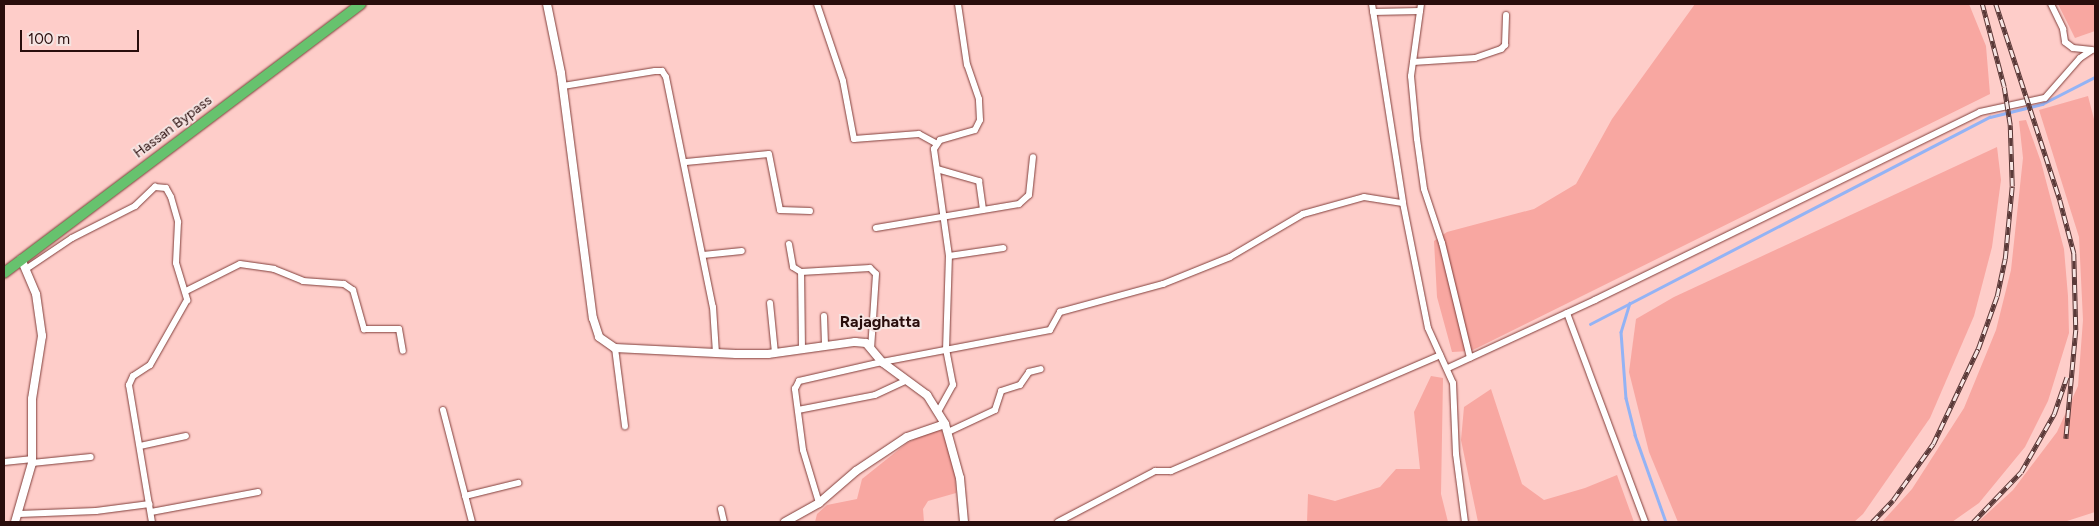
<!DOCTYPE html>
<html>
<head>
<meta charset="utf-8">
<style>
	body { margin:0 }
	#map { position:relative; width:2099px; height:526px; overflow:hidden; background:#fecdc9; font-family:Figtree,sans-serif }
	div>[style] { position:absolute }
	[style*='--x'] { left:calc(var(--x)*1px); top:calc(var(--y)*1px); width:calc(var(--w)*1px); rotate:calc(var(--a)*1deg) }
	.green>* { inset:0; background:#f8a7a1 }
	.stream>* { height:2.5px; margin:-1.25px; padding:0 1.25px; transform-origin:1.25px; border-radius:1.25px; background:#93b3f5 }
	.roads { filter:drop-shadow(0 0 1px #813e3a) drop-shadow(0 0 1px #813e3a) }
	.minor>* { height:6px; margin:-3px; padding:0 3px; transform-origin:3px; border-radius:3px; background:#fff }
	.tertiary>* { height:8px; margin:-4px; padding:0 4px; transform-origin:4px; border-radius:4px; background:#fff }
	.trunk>* { height:10px; margin:-5px; padding:0 5px; transform-origin:5px; border-radius:5px; background:#67c26e }
	.rail>* { height:4.5px; margin-top:-2.25px; transform-origin:0; background:repeating-linear-gradient(90deg,#f5e4e2 0 8px,#5a3938 0 16px); box-sizing:border-box; border-block:1px solid #5a3938 }
	span { translate:-50% -50%; white-space:nowrap; text-align:center; line-height:1.15; -webkit-text-stroke:4px #f5e4e2; paint-order:stroke }
	.street-label { font-size:14px; color:#290d0c }
	.quarter-label { font-size:16px; color:#290d0c; font-weight:700 }
	.frame { position:absolute; inset:0; border:5px solid #290d0c; pointer-events:none }
	.scale { position:absolute; left:20px; top:30px; width:119px; height:22px; box-sizing:border-box; border:2px solid #290d0c; border-top:0; padding-left:6px; font-size:15px; line-height:18px; white-space:nowrap; color:#290d0c; -webkit-text-stroke:4px #f5e4e2; paint-order:stroke }
</style>
</head>
<body>
<div id="map">
	<div class="green">
		<div style="clip-path:polygon(1695px 4px,1969px 4px,1986px 46px,1990px 94px,1471px 351px,1452px 352px,1437px 297px,1434px 241px,1447px 232px,1534px 209px,1576px 184px,1612px 119px)"></div>
		<div style="clip-path:polygon(2058px 4px,2095px 4px,2095px 31px,2075px 38px)"></div>
		<div style="clip-path:polygon(2088px 96px,2095px 123px,2095px 512px,2064px 522px,1978px 522px,2013px 490px,2057px 432px,2078px 386px,2083px 320px,2079px 237px,2039px 110px)"></div>
		<div style="clip-path:polygon(2026px 120px,2041px 162px,2064px 249px,2068px 296px,2069px 333px,2048px 401px,2025px 447px,1979px 503px,1952px 522px,1882px 522px,1912px 489px,1964px 408px,1996px 330px,2011px 270px,2023px 158px,2019px 121px)"></div>
		<div style="clip-path:polygon(1997px 147px,2001px 180px,1992px 247px,1974px 316px,1930px 418px,1863px 514px,1854px 522px,1678px 522px,1649px 452px,1629px 372px,1636px 319px,1674px 297px)"></div>
		<div style="clip-path:polygon(1431px 376px,1443px 378px,1441px 494px,1448px 522px,1307px 522px,1308px 494px,1335px 501px,1380px 487px,1396px 469px,1420px 469px,1414px 412px)"></div>
		<div style="clip-path:polygon(1491px 389px,1522px 484px,1544px 500px,1585px 488px,1617px 475px,1634px 522px,1478px 522px,1461px 440px,1464px 407px)"></div>
		<div style="clip-path:polygon(942px 430px,955px 471px,956px 493px,928px 501px,923px 509px,924px 522px,815px 522px,817px 514px,827px 505px,857px 499px,862px 479px,907px 443px,929px 432px)"></div>
	</div>
	<div class="stream">
		<div style="--x:1630;--y:303;--w:30;--a:107"></div>
		<div style="--x:1621;--y:332;--w:66;--a:85.7"></div>
		<div style="--x:1626;--y:398;--w:38;--a:76"></div>
		<div style="--x:1635;--y:435;--w:92;--a:70.4"></div>
		<div style="--x:1590;--y:324;--w:450;--a:-27.4"></div>
		<div style="--x:1990;--y:117;--w:54;--a:-14"></div>
		<div style="--x:2042;--y:104;--w:59;--a:-27"></div>
	</div>
	<div class="roads">
		<div class="minor">
			<div style="--x:817;--y:4;--w:81;--a:71.3"></div>
			<div style="--x:843;--y:81;--w:59;--a:79.3"></div>
			<div style="--x:854;--y:139;--w:65;--a:-4.4"></div>
			<div style="--x:919;--y:134;--w:18;--a:29"></div>
			<div style="--x:1372;--y:4;--w:201;--a:81.1"></div>
			<div style="--x:1403;--y:203;--w:127;--a:78.7"></div>
			<div style="--x:1428;--y:328;--w:60;--a:65.6"></div>
			<div style="--x:1453;--y:383;--w:71;--a:87.6"></div>
			<div style="--x:1456;--y:454;--w:69;--a:82.5"></div>
			<div style="--x:1421;--y:4;--w:73;--a:97.9"></div>
			<div style="--x:1411;--y:76;--w:63;--a:84.6"></div>
			<div style="--x:1417;--y:139;--w:50;--a:82"></div>
			<div style="--x:1424;--y:189;--w:57;--a:71.6"></div>
			<div style="--x:1442;--y:243;--w:118;--a:76.3"></div>
			<div style="--x:2051;--y:4;--w:28;--a:64"></div>
			<div style="--x:2063;--y:29;--w:13;--a:81"></div>
			<div style="--x:2065;--y:42;--w:10;--a:37"></div>
			<div style="--x:2073;--y:48;--w:19;--a:6"></div>
			<div style="--x:1373;--y:12;--w:47;--a:-1.2"></div>
			<div style="--x:1413;--y:62;--w:62;--a:-3.7"></div>
			<div style="--x:1475;--y:58;--w:28;--a:-19"></div>
			<div style="--x:1501;--y:49;--w:6;--a:-45"></div>
			<div style="--x:1505;--y:45;--w:30;--a:-88"></div>
			<div style="--x:563;--y:86;--w:93;--a:-9.3"></div>
			<div style="--x:655;--y:71;--w:7;--a:0"></div>
			<div style="--x:662;--y:71;--w:7;--a:56"></div>
			<div style="--x:666;--y:77;--w:235;--a:78.5"></div>
			<div style="--x:713;--y:307;--w:46;--a:86.3"></div>
			<div style="--x:686;--y:162;--w:83;--a:-5.5"></div>
			<div style="--x:769;--y:154;--w:57;--a:78.9"></div>
			<div style="--x:780;--y:210;--w:30;--a:2"></div>
			<div style="--x:937;--y:169;--w:44;--a:15.9"></div>
			<div style="--x:979;--y:181;--w:29;--a:82"></div>
			<div style="--x:876;--y:228;--w:145;--a:-9.5"></div>
			<div style="--x:1019;--y:204;--w:13;--a:-42"></div>
			<div style="--x:1029;--y:195;--w:38;--a:-84"></div>
			<div style="--x:789;--y:244;--w:23;--a:80"></div>
			<div style="--x:793;--y:267;--w:9;--a:32"></div>
			<div style="--x:703;--y:255;--w:39;--a:-6"></div>
			<div style="--x:949;--y:256;--w:55;--a:-8.4"></div>
			<div style="--x:26;--y:269;--w:55;--a:-34"></div>
			<div style="--x:72;--y:238;--w:71;--a:-26.9"></div>
			<div style="--x:135;--y:206;--w:28;--a:-44"></div>
			<div style="--x:155;--y:187;--w:11;--a:5"></div>
			<div style="--x:166;--y:188;--w:10;--a:61"></div>
			<div style="--x:171;--y:197;--w:26;--a:74"></div>
			<div style="--x:178;--y:222;--w:41;--a:92.8"></div>
			<div style="--x:176;--y:263;--w:39;--a:73"></div>
			<div style="--x:187;--y:300;--w:75;--a:119.6"></div>
			<div style="--x:150;--y:365;--w:20;--a:147"></div>
			<div style="--x:133;--y:376;--w:10;--a:114"></div>
			<div style="--x:129;--y:385;--w:139;--a:80.5"></div>
			<div style="--x:186;--y:291;--w:60;--a:-26.6"></div>
			<div style="--x:240;--y:264;--w:34;--a:8"></div>
			<div style="--x:274;--y:269;--w:31;--a:22"></div>
			<div style="--x:303;--y:281;--w:41;--a:4.2"></div>
			<div style="--x:344;--y:284;--w:11;--a:34"></div>
			<div style="--x:353;--y:290;--w:41;--a:74.2"></div>
			<div style="--x:364;--y:329;--w:35;--a:0"></div>
			<div style="--x:399;--y:329;--w:22;--a:80"></div>
			<div style="--x:770;--y:303;--w:50;--a:84.3"></div>
			<div style="--x:1567;--y:313;--w:223;--a:69.5"></div>
			<div style="--x:824;--y:316;--w:30;--a:88"></div>
			<div style="--x:615;--y:348;--w:79;--a:82.7"></div>
			<div style="--x:802;--y:350;--w:78;--a:-90.7"></div>
			<div style="--x:801;--y:272;--w:69;--a:-3.3"></div>
			<div style="--x:870;--y:268;--w:8;--a:45"></div>
			<div style="--x:876;--y:274;--w:75;--a:93.8"></div>
			<div style="--x:1448;--y:368;--w:162;--a:-24.8"></div>
			<div style="--x:1595;--y:300;--w:428;--a:-26"></div>
			<div style="--x:1980;--y:112;--w:66;--a:-12.2"></div>
			<div style="--x:2045;--y:98;--w:53;--a:-48.8"></div>
			<div style="--x:2080;--y:58;--w:14;--a:-34"></div>
			<div style="--x:443;--y:410;--w:116;--a:75.5"></div>
			<div style="--x:798;--y:410;--w:78;--a:-11"></div>
			<div style="--x:875;--y:395;--w:35;--a:-25"></div>
			<div style="--x:939;--y:410;--w:29;--a:-61"></div>
			<div style="--x:953;--y:385;--w:36;--a:-101"></div>
			<div style="--x:946;--y:350;--w:94;--a:-88.2"></div>
			<div style="--x:949;--y:256;--w:108;--a:-98"></div>
			<div style="--x:934;--y:149;--w:11;--a:-56"></div>
			<div style="--x:940;--y:140;--w:36;--a:-16"></div>
			<div style="--x:975;--y:130;--w:11;--a:-63"></div>
			<div style="--x:980;--y:120;--w:21;--a:-93"></div>
			<div style="--x:979;--y:99;--w:36;--a:-109"></div>
			<div style="--x:967;--y:65;--w:62;--a:-98.4"></div>
			<div style="--x:948;--y:432;--w:52;--a:-25.1"></div>
			<div style="--x:995;--y:410;--w:20;--a:-72"></div>
			<div style="--x:1001;--y:391;--w:20;--a:-18"></div>
			<div style="--x:1020;--y:385;--w:16;--a:-55"></div>
			<div style="--x:1029;--y:372;--w:12;--a:-14"></div>
			<div style="--x:140;--y:446;--w:47;--a:-12.3"></div>
			<div style="--x:4;--y:462;--w:29;--a:-6"></div>
			<div style="--x:32;--y:463;--w:59;--a:-5.8"></div>
			<div style="--x:465;--y:496;--w:55;--a:-13.8"></div>
			<div style="--x:819;--y:503;--w:55;--a:-106.8"></div>
			<div style="--x:803;--y:450;--w:62;--a:-97.5"></div>
			<div style="--x:795;--y:389;--w:9;--a:-63"></div>
			<div style="--x:799;--y:381;--w:85;--a:-12.9"></div>
			<div style="--x:882;--y:362;--w:171;--a:-10.8"></div>
			<div style="--x:1050;--y:330;--w:21;--a:-61"></div>
			<div style="--x:1060;--y:312;--w:107;--a:-15.2"></div>
			<div style="--x:1163;--y:284;--w:72;--a:-21.9"></div>
			<div style="--x:1230;--y:257;--w:85;--a:-30.5"></div>
			<div style="--x:1303;--y:214;--w:63;--a:-15.6"></div>
			<div style="--x:1364;--y:197;--w:39;--a:9"></div>
			<div style="--x:721;--y:509;--w:13;--a:77"></div>
			<div style="--x:151;--y:512;--w:109;--a:-10.6"></div>
			<div style="--x:19;--y:514;--w:77;--a:-2.2"></div>
			<div style="--x:96;--y:511;--w:54;--a:-7.4"></div>
			<div style="--x:1058;--y:522;--w:110;--a:-27.7"></div>
			<div style="--x:1155;--y:471;--w:16;--a:0"></div>
			<div style="--x:1171;--y:471;--w:293;--a:-23.3"></div>
		</div>
		<div class="tertiary">
			<div style="--x:547;--y:4;--w:70;--a:78.5"></div>
			<div style="--x:561;--y:73;--w:247;--a:82.6"></div>
			<div style="--x:593;--y:318;--w:20;--a:72"></div>
			<div style="--x:599;--y:337;--w:19;--a:35"></div>
			<div style="--x:615;--y:348;--w:121;--a:2.8"></div>
			<div style="--x:736;--y:354;--w:32;--a:0"></div>
			<div style="--x:768;--y:354;--w:88;--a:-7.9"></div>
			<div style="--x:855;--y:342;--w:11;--a:5"></div>
			<div style="--x:866;--y:343;--w:25;--a:50"></div>
			<div style="--x:882;--y:362;--w:56;--a:36.3"></div>
			<div style="--x:927;--y:395;--w:34;--a:58"></div>
			<div style="--x:15;--y:522;--w:61;--a:-73.9"></div>
			<div style="--x:32;--y:463;--w:64;--a:-90"></div>
			<div style="--x:32;--y:399;--w:64;--a:-81"></div>
			<div style="--x:42;--y:336;--w:42;--a:-98.1"></div>
			<div style="--x:36;--y:294;--w:38;--a:-113"></div>
			<div style="--x:785;--y:522;--w:39;--a:-29"></div>
			<div style="--x:819;--y:503;--w:49;--a:-40.9"></div>
			<div style="--x:856;--y:471;--w:61;--a:-33.7"></div>
			<div style="--x:907;--y:437;--w:40;--a:-18.9"></div>
			<div style="--x:945;--y:424;--w:56;--a:74.5"></div>
			<div style="--x:960;--y:478;--w:44;--a:84.8"></div>
		</div>
		<div class="trunk">
			<div style="--x:4;--y:273;--w:447;--a:-37"></div>
		</div>
	</div>
	<div class="rail">
		<div style="--x:1996;--y:4;--w:206;--a:71.9"></div>
		<div style="--x:2060;--y:200;--w:55;--a:75.2"></div>
		<div style="--x:2074;--y:253;--w:77;--a:88.5"></div>
		<div style="--x:2076;--y:330;--w:109;--a:95.2"></div>
		<div style="--x:1872;--y:522;--w:30;--a:-46"></div>
		<div style="--x:1893;--y:500;--w:69;--a:-54.5"></div>
		<div style="--x:1933;--y:444;--w:105;--a:-64.7"></div>
		<div style="--x:1978;--y:349;--w:56;--a:-70.3"></div>
		<div style="--x:1997;--y:296;--w:38;--a:-78"></div>
		<div style="--x:2005;--y:259;--w:73;--a:-84.5"></div>
		<div style="--x:2012;--y:186;--w:61;--a:-91.9"></div>
		<div style="--x:2010;--y:125;--w:38;--a:-99"></div>
		<div style="--x:2004;--y:87;--w:86;--a:-104.8"></div>
		<div style="--x:1973;--y:522;--w:69;--a:-46.2"></div>
		<div style="--x:2021;--y:472;--w:67;--a:-60.4"></div>
		<div style="--x:2054;--y:414;--w:39;--a:-71"></div>
	</div>
	<div class="street-label">
		<span style="left:173px;top:127px;rotate:-37deg">Hassan Bypass</span>
	</div>
	<div class="quarter-label">
		<span style="left:880px;top:322px">Rajaghatta</span>
	</div>
	<div class="frame"></div>
	<div class="scale">100 m</div>
</div>
</body>
</html>
